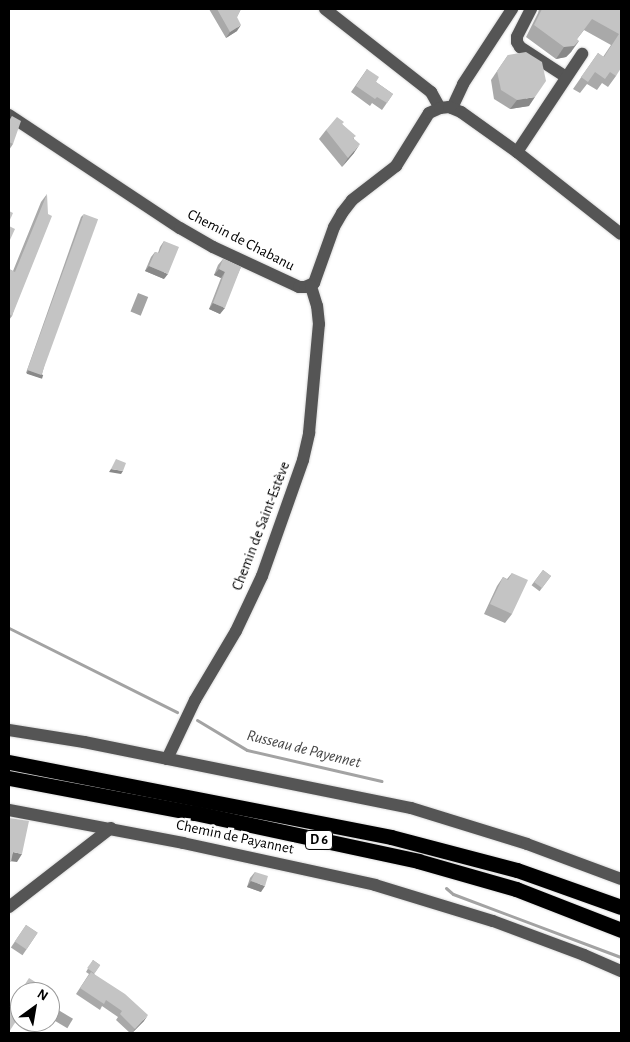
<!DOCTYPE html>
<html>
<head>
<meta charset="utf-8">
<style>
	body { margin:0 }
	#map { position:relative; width:630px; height:1042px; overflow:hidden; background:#fff; font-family:"Alegreya Sans",sans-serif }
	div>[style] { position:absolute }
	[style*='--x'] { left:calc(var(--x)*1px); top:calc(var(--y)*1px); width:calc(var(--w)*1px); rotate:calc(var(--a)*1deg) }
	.water>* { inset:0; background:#a3a3a3; transform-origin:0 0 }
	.stream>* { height:3px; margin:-1.5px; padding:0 1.5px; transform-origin:1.5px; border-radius:1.5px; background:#a3a3a3 }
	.roads { filter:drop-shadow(0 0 1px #dbdbdb) drop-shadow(0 0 1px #dbdbdb) }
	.minor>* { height:12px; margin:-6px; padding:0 6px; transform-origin:6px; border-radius:6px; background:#555 }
	.highway>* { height:15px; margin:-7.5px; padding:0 7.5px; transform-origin:7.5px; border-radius:7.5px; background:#000 }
	.wall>* { inset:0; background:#a9a9a9; transform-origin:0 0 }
	.shaded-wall>* { inset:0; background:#898989; transform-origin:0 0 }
	.building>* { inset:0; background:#c4c4c4; transform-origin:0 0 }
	span { translate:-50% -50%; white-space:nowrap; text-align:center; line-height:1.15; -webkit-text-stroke:5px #fff; paint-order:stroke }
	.shield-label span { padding:1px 4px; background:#fff; border:1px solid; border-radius:4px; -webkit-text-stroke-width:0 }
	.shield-label { font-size:14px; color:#000; font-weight:700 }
	.street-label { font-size:15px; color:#000 }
	.water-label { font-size:16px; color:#444; font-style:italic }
	.frame { position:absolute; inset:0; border:10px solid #000; pointer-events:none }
	.north { position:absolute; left:10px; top:982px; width:50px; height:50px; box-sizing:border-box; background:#fff; border:1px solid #999; border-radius:50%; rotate:32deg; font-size:14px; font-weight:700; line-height:20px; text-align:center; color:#000 }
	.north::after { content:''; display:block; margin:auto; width:18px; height:22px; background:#000; clip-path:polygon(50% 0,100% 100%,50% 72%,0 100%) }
</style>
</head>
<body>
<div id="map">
	<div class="water">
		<div style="left:138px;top:293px;width:11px;height:20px;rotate:22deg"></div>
		<div style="left:55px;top:1008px;width:21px;height:11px;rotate:31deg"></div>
	</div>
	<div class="stream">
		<div style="--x:9;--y:628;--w:188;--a:26.6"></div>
		<div style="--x:197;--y:720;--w:58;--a:31"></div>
		<div style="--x:247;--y:750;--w:138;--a:13"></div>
		<div style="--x:446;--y:888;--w:9;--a:41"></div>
		<div style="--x:453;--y:894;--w:179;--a:20.6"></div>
	</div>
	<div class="roads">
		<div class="minor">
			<div style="--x:325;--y:9;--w:135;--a:38.1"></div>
			<div style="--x:431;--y:92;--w:18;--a:61"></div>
			<div style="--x:531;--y:9;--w:31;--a:117"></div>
			<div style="--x:517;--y:37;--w:5;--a:90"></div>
			<div style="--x:517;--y:42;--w:6;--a:59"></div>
			<div style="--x:520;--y:47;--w:55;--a:33.1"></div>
			<div style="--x:452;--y:108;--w:26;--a:-65"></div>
			<div style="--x:463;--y:84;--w:90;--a:-56.8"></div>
			<div style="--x:9;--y:115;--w:205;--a:33.5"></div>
			<div style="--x:180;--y:228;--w:38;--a:30"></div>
			<div style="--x:213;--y:247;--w:95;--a:24.9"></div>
			<div style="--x:299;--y:287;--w:6;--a:0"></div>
			<div style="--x:305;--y:287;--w:10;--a:-24"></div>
			<div style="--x:314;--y:283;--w:59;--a:-70.3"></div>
			<div style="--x:334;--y:227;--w:16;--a:-60"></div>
			<div style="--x:342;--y:213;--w:16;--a:-52"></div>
			<div style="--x:352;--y:200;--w:56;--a:-37.7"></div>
			<div style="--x:396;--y:166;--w:62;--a:-58.1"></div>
			<div style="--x:429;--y:113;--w:12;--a:-24"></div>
			<div style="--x:440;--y:108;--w:9;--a:-6"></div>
			<div style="--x:449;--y:107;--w:13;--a:23"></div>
			<div style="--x:461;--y:112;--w:69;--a:35.5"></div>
			<div style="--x:517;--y:152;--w:132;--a:38.3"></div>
			<div style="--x:517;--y:152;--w:118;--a:-56.4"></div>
			<div style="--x:9;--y:730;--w:76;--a:9.1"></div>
			<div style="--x:84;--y:742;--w:334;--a:11.4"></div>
			<div style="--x:411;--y:808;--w:121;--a:17.2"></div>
			<div style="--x:527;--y:844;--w:100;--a:20.4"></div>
			<div style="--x:167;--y:759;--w:65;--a:-64.6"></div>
			<div style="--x:195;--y:700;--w:80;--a:-59.3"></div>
			<div style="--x:236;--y:631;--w:61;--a:-64.7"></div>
			<div style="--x:262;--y:576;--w:123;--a:-70.5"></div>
			<div style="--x:303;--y:460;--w:28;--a:-77"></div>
			<div style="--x:309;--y:433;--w:109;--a:-84.8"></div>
			<div style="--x:319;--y:324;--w:18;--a:-96"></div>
			<div style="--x:317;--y:306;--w:21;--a:-107"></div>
			<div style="--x:9;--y:810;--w:177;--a:10.7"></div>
			<div style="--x:183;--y:843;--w:197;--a:12.3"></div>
			<div style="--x:375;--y:885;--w:123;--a:17"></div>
			<div style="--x:493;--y:921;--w:97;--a:20.5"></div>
			<div style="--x:584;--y:955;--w:40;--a:23.4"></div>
			<div style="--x:9;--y:907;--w:129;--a:-37.8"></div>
		</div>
		<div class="highway">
			<div style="--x:9;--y:762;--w:389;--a:11.1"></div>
			<div style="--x:391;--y:837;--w:130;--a:14.7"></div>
			<div style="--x:517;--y:870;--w:110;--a:19.6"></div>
			<div style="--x:9;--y:778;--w:189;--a:10.7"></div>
			<div style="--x:195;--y:813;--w:228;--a:12.1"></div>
			<div style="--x:418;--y:861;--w:102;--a:15.9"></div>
			<div style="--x:516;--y:889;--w:113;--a:21.3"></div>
		</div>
	</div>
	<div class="wall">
		<div style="clip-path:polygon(209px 9px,241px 9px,237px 17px,237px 31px,226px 38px)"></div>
		<div style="clip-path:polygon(539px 9px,621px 9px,616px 76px,608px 87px,602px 83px,597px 90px,587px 84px,580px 93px,573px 89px,598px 53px,603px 57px,611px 45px,584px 30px,577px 39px,571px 52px,566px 57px,556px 59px,526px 37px,538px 13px)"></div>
		<div style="clip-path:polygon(508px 55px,529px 106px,510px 109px,494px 99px,491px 80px)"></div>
		<div style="clip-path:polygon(367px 69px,376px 82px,393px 94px,382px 110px,372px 103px,370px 106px,351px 92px)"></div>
		<div style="clip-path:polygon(12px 116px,13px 144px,9px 150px,9px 121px)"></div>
		<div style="clip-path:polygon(342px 124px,354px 138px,354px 153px,342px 167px,319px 139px,326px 130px)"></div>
		<div style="clip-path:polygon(47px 194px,12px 316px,9px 320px,9px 269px,13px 271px,41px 202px)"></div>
		<div style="clip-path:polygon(84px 214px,41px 378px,26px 373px,81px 217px)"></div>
		<div style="clip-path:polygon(164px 241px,164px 279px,145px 271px,151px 257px,155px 252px,158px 253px,160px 247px)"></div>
		<div style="clip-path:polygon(223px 259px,241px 267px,220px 314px,209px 309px,221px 278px,214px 275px,218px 265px)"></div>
		<div style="left:543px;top:570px;width:10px;height:19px;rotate:37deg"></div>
		<div style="clip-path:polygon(512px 573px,512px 614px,505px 623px,484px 614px,497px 586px,503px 577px,507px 579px)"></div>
		<div style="clip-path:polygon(255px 872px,261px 892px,247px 887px,250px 878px)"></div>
		<div style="left:26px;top:925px;width:14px;height:27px;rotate:34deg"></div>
		<div style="clip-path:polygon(93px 960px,100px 965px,94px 974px,144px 1021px,132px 1033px,130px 1033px,116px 1020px,118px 1017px,102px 1006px,100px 1010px,76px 994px,89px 974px,86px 972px)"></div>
	</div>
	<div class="shaded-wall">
		<div style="clip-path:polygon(241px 25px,237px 31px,226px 38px,230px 32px)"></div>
		<div style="clip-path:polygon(579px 41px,571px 52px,566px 57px,556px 59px,564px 47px)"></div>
		<div style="clip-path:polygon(535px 97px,529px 106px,510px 109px,517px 100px)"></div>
		<div style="clip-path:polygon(360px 144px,354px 153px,342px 167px,348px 158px)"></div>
		<div style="clip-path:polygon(149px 266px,168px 274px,164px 279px,145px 271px)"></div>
		<div style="clip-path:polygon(219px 269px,225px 272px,221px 278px,214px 275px)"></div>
		<div style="clip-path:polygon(213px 303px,225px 308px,220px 314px,209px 309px)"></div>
		<div style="left:28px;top:370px;width:16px;height:4px;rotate:18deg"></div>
		<div style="clip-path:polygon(111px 469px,123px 471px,121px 474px,109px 472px)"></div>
		<div style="clip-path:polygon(13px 852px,22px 854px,17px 862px,9px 861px)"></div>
		<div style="clip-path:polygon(251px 881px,265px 886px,261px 892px,247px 887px)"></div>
		<div style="clip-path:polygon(148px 1015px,144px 1021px,132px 1033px,135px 1029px)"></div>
	</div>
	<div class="building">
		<div style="clip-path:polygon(217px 9px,241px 9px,237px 17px,241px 25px,230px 32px)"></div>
		<div style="clip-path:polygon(542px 9px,621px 9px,621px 68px,616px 76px,610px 72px,605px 79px,595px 72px,588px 82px,581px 77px,598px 53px,604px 57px,619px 34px,592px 19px,577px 39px,579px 41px,574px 46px,564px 47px,534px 25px)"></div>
		<div style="clip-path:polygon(526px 52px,542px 62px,546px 81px,535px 97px,517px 100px,501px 90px,497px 71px,508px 55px)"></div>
		<div style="clip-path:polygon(367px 69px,379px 77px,376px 82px,393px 94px,387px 103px,377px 97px,375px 99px,356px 86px)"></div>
		<div style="clip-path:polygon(12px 116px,21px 121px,13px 144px,9px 142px,9px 122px)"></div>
		<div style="clip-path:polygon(337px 117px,344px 122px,342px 124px,356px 136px,353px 138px,360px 144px,348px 158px,326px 130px)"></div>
		<div style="clip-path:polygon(47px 194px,48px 214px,52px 216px,12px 316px,9px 314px,9px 269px,15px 272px)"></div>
		<div style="clip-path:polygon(9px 211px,13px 213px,9px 222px)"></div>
		<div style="left:84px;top:214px;width:15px;height:166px;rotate:20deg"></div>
		<div style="clip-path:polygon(9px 226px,15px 229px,9px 242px)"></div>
		<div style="clip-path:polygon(164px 241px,179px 247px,168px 274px,149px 266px,155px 252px,159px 253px)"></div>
		<div style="clip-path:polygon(223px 259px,241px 267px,225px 308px,213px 303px,225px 272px,219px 269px)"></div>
		<div style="clip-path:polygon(116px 459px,126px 463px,123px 471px,111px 469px)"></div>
		<div style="left:543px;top:570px;width:10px;height:15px;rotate:37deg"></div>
		<div style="clip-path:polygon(512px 573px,528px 580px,512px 614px,490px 604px,503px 577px,508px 580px)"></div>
		<div style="clip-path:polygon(9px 818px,29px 821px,22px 854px,13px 852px,11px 862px,9px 861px)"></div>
		<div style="clip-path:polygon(255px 872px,268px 876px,265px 886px,251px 881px)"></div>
		<div style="left:26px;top:925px;width:14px;height:20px;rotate:34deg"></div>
		<div style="left:93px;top:960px;width:9px;height:10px;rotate:36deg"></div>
		<div style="clip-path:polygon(91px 972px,125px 994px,148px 1015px,135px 1029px,120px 1014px,122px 1011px,106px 1000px,104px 1004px,80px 988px)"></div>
		<div style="clip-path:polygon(29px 978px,48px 990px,47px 992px,20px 992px)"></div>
		<div style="clip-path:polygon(20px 992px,20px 1015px,9px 1032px,9px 1010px)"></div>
	</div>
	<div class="shield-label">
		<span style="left:319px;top:840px">D 6</span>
	</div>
	<div class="street-label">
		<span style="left:241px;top:240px;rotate:27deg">Chemin de Chabanu</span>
		<span style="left:261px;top:526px;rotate:-69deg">Chemin de Saint-Estève</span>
		<span style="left:235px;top:837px;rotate:12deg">Chemin de Payannet</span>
	</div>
	<div class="water-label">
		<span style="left:304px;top:749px;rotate:14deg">Russeau de Payennet</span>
	</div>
	<div class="frame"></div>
	<div class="north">N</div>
</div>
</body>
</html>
